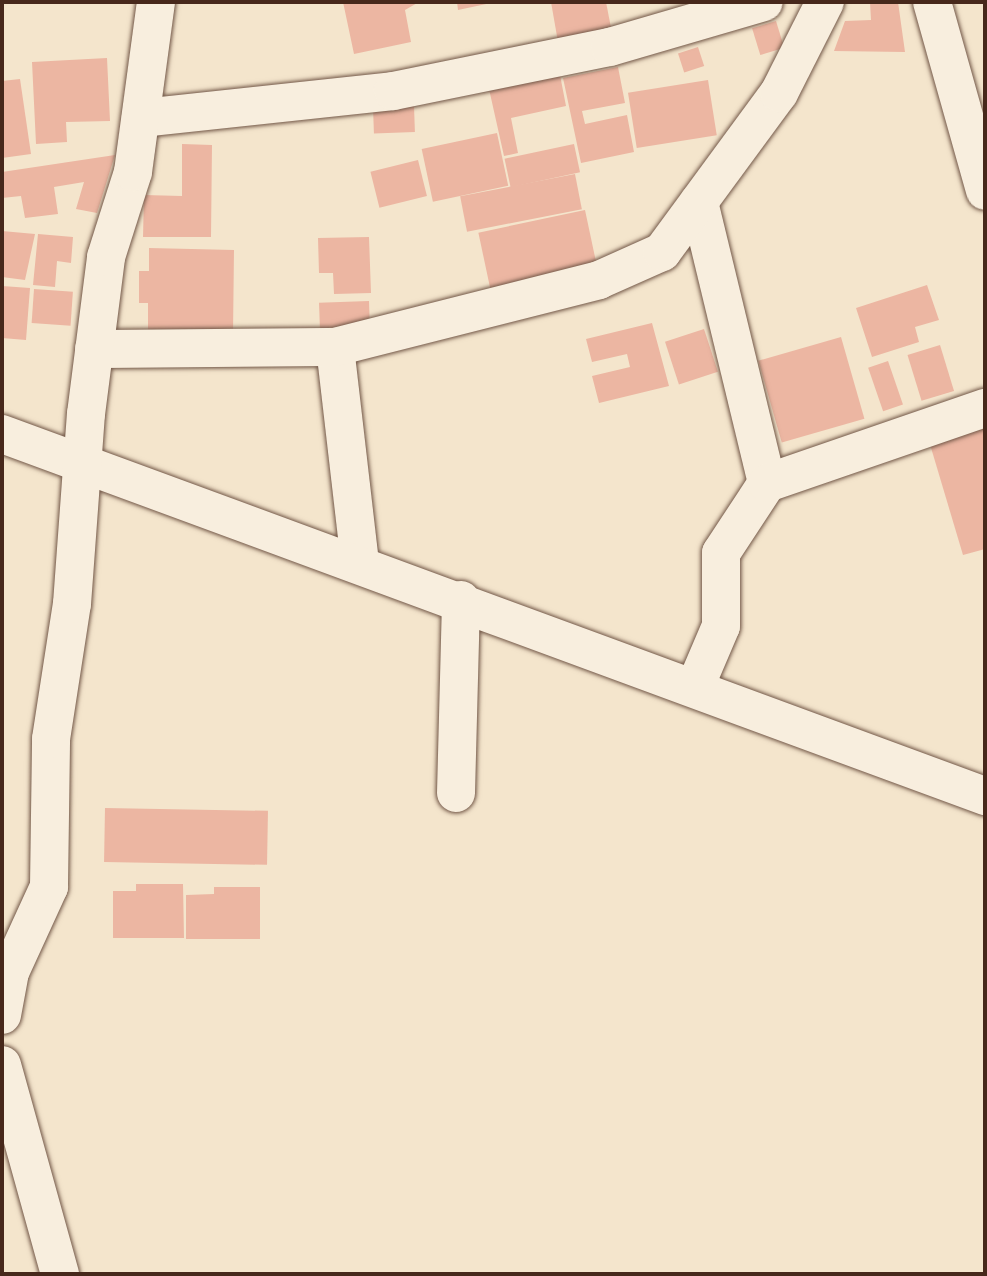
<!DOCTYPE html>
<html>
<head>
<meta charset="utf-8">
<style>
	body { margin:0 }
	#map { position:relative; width:987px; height:1276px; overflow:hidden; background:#f4e5cc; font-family:Cardo,serif }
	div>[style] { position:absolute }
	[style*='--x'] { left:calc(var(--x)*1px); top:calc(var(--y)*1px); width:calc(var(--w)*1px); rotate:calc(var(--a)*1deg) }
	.building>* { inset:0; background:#ecb6a2; transform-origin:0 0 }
	.roads { filter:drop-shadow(0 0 2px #725747) drop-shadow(0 0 2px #725747) }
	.minor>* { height:38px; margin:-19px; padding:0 19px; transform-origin:19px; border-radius:19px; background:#f8eede }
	span { translate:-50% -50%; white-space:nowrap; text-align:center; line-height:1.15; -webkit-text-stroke:6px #f8eede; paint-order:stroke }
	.frame { position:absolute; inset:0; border:4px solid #47281b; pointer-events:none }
</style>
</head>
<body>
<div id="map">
	<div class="building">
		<div style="clip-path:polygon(343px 2px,419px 2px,405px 10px,411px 42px,354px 54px)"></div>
		<div style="clip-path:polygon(457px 2px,491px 2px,491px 3px,458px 10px)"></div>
		<div style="clip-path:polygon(551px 2px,606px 2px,612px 33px,558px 42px)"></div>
		<div style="clip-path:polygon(870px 2px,898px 2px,905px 52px,834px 51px,845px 21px,871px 20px)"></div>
		<div style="left:776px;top:21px;width:28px;height:25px;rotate:73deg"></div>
		<div style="left:698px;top:47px;width:20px;height:21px;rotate:72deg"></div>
		<div style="clip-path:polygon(107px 58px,110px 121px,66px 122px,67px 142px,36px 144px,32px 62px)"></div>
		<div style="clip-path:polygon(618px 67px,625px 103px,582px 111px,585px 124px,627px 115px,634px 152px,581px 163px,563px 78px)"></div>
		<div style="clip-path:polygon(560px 75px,566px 106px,511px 118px,518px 153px,504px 156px,489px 89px)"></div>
		<div style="clip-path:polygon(20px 79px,31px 154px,2px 158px,2px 81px)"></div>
		<div style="left:708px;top:80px;width:56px;height:81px;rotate:81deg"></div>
		<div style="left:414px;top:106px;width:26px;height:41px;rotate:88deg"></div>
		<div style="left:497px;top:133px;width:54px;height:77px;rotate:78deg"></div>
		<div style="clip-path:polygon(182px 144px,212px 145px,211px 237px,143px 237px,144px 195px,182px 196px)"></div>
		<div style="left:574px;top:144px;width:29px;height:71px;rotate:78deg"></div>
		<div style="clip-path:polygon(115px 155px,97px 213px,76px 209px,84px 182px,54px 187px,58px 214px,25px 218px,21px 196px,2px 198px,2px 172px)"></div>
		<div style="left:418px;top:160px;width:37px;height:49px;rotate:76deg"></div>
		<div style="left:575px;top:174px;width:36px;height:117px;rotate:79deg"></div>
		<div style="left:585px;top:210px;width:57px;height:109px;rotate:78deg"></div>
		<div style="clip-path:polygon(2px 231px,35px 234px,25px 280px,2px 277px)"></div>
		<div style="clip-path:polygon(38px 234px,73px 237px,71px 263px,57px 261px,55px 287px,33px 285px)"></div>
		<div style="clip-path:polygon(369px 237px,371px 293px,334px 294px,333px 273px,319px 273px,318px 238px)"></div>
		<div style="clip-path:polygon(149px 248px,234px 250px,233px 334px,148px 333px,148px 303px,139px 303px,139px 271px,149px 271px)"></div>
		<div style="clip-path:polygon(927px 285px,939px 320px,915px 327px,919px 342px,872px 357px,856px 308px)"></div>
		<div style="clip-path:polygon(2px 286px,30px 288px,26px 340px,2px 338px)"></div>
		<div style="left:34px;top:289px;width:39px;height:34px;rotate:4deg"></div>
		<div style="left:369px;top:301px;width:27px;height:50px;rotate:88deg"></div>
		<div style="clip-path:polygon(652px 323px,669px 386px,599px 403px,592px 376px,630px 367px,627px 354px,592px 362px,586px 339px)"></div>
		<div style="left:704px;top:329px;width:45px;height:41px;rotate:72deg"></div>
		<div style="left:841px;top:337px;width:85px;height:86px;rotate:74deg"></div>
		<div style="left:940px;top:345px;width:48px;height:34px;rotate:73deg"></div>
		<div style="left:888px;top:361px;width:46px;height:21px;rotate:71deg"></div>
		<div style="clip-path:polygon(985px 424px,985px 549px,963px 555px,929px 441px)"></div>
		<div style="left:105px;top:808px;width:163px;height:54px;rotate:1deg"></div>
		<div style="clip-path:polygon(136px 884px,183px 884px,184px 938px,113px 938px,113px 891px,136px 891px)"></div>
		<div style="clip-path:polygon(214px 887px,260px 887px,260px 939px,186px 939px,186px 895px,214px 894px)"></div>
	</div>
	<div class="roads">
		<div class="minor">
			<div style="--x:932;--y:2;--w:196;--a:74.3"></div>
			<div style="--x:141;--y:118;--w:253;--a:-6.1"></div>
			<div style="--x:393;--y:91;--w:221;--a:-11.5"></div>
			<div style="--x:610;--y:47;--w:160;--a:-16.3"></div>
			<div style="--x:699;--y:202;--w:289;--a:76.4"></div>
			<div style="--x:335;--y:347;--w:218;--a:83.4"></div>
			<div style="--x:94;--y:349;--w:241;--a:-0.5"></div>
			<div style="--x:335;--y:347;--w:272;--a:-14.2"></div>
			<div style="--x:599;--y:280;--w:69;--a:-24"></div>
			<div style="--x:662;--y:252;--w:197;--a:-53.7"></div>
			<div style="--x:779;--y:93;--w:102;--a:-63.2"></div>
			<div style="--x:2;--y:434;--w:1048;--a:20.22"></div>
			<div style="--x:695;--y:687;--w:66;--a:-66.9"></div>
			<div style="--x:721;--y:626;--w:73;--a:-90"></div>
			<div style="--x:721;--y:553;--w:84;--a:-56.7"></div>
			<div style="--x:767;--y:483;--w:231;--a:-19"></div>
			<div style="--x:456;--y:793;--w:193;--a:-88.5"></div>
			<div style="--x:2;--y:1015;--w:44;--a:-79.5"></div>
			<div style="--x:10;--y:972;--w:94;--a:-65.4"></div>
			<div style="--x:49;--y:887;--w:148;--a:-89.2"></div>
			<div style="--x:51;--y:739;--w:137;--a:-81.2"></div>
			<div style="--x:72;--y:604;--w:191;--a:-85.8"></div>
			<div style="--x:86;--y:414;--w:158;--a:-82.7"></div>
			<div style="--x:106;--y:257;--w:89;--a:-72.4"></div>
			<div style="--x:133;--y:172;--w:172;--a:-82.3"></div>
			<div style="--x:2;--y:1065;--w:217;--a:74.5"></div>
		</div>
	</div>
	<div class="frame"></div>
</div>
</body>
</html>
